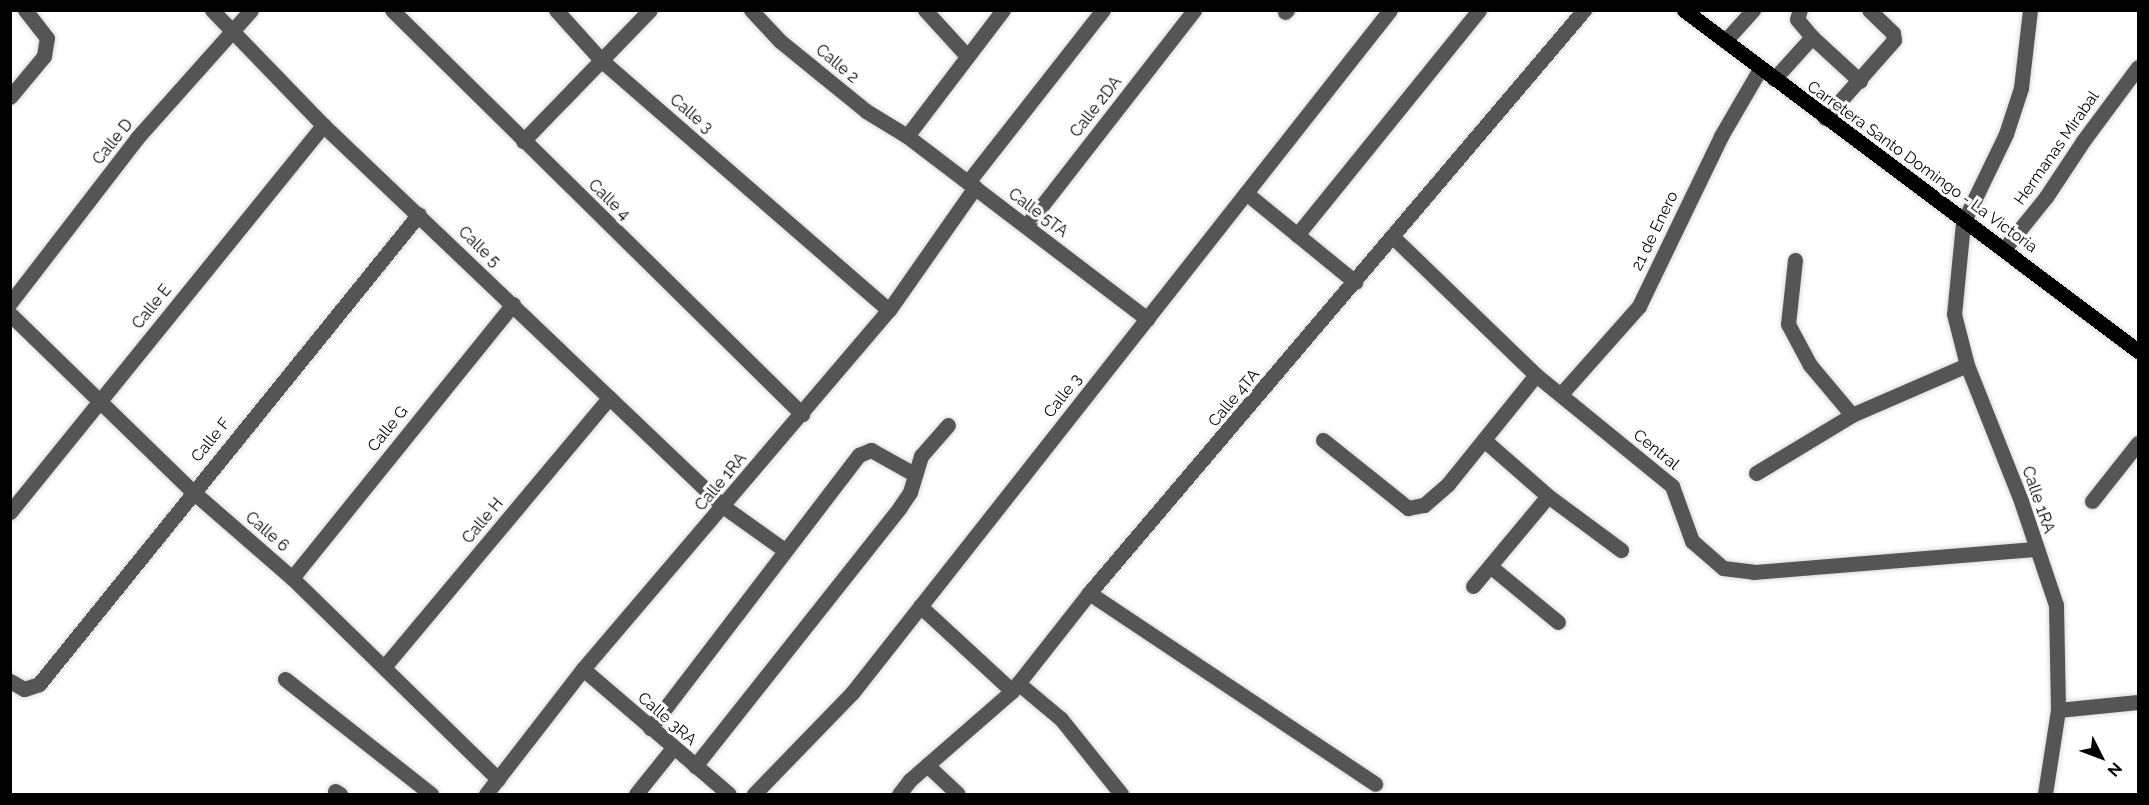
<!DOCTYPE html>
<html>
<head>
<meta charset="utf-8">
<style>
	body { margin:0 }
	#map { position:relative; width:2149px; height:805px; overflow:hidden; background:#fff; font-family:Raleway,sans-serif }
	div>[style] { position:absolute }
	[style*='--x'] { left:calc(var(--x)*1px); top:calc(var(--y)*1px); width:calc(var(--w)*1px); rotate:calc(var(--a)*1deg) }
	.roads { filter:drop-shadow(0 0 2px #dbdbdb) drop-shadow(0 0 2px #dbdbdb) }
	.minor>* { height:15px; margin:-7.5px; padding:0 7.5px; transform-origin:7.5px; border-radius:7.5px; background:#555 }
	.major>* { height:15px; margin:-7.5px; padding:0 7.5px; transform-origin:7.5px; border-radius:7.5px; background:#000 }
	span { translate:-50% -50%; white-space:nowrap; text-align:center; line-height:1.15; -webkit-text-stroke:6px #fff; paint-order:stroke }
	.street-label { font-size:16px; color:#000 }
	.frame { position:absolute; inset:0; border:12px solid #000; pointer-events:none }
	.north { position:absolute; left:2071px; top:727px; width:60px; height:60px; -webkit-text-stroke:4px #fff; paint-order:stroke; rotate:132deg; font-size:16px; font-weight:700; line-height:24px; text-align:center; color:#000 }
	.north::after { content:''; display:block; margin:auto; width:21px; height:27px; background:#000; clip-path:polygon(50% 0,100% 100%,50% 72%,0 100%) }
</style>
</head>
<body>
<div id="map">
	<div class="roads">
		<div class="minor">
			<div style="--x:212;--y:10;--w:160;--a:46"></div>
			<div style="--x:323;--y:125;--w:554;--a:43.61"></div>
			<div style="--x:724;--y:507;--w:72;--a:35.4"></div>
			<div style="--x:392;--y:10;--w:576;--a:44.58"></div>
			<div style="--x:556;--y:10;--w:67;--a:48"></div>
			<div style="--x:601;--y:60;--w:381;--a:41"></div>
			<div style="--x:751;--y:10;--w:42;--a:46.9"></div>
			<div style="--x:780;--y:41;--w:111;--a:39.1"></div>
			<div style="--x:866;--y:111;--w:48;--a:31.4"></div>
			<div style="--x:907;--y:136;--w:302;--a:37.3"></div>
			<div style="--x:925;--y:10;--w:62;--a:47.6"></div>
			<div style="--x:2030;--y:10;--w:79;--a:96.6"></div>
			<div style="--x:2021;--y:88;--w:48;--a:108.1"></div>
			<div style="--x:2006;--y:134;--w:99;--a:115.8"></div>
			<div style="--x:1963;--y:223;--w:91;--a:95.6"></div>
			<div style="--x:1954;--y:314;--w:53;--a:75.7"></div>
			<div style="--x:1967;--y:365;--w:146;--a:68.3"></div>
			<div style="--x:2021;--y:501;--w:110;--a:71.4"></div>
			<div style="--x:2056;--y:605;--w:105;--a:88.9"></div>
			<div style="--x:2058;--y:710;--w:85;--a:98.8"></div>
			<div style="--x:1285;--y:12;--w:3;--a:-45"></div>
			<div style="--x:1812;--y:37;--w:65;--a:42.5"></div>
			<div style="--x:1725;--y:41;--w:42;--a:-47.9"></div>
			<div style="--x:1774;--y:79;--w:57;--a:-47.9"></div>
			<div style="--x:1812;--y:37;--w:23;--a:-130"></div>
			<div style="--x:1797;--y:19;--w:9;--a:-72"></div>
			<div style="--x:10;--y:97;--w:53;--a:-50.3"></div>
			<div style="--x:44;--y:56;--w:18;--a:-81"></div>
			<div style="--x:47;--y:38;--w:36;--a:-128"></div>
			<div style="--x:1825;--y:118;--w:104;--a:-48.5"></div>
			<div style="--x:1894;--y:40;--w:7;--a:-98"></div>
			<div style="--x:1893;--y:33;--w:33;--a:-136"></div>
			<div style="--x:907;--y:136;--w:158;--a:-52.7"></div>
			<div style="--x:523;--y:141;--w:182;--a:-45.9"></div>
			<div style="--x:968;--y:182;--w:219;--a:-51.9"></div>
			<div style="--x:1246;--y:193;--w:141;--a:39.2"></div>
			<div style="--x:1026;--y:226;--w:274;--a:-52.1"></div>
			<div style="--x:1297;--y:235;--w:289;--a:-51"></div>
			<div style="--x:1392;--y:236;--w:200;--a:44"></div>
			<div style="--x:1536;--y:375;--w:176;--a:39.2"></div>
			<div style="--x:1672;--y:486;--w:59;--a:70"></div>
			<div style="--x:1692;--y:541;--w:41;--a:41.1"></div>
			<div style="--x:1723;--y:568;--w:31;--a:7"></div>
			<div style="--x:1754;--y:572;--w:283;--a:-4.7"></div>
			<div style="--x:2004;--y:249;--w:67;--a:-51.1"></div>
			<div style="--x:2046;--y:197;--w:67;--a:-56.5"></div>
			<div style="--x:2083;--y:141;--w:92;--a:-53.4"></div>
			<div style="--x:1795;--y:260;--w:64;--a:96.2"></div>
			<div style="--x:1788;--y:324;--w:47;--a:61.8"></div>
			<div style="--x:1810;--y:365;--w:65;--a:50"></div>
			<div style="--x:10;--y:303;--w:208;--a:-52.4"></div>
			<div style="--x:137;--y:138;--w:171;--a:-48.3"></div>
			<div style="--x:10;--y:314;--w:254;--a:44.2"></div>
			<div style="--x:192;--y:491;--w:133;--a:41"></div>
			<div style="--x:292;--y:578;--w:288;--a:44.3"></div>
			<div style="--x:1561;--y:394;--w:118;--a:-48.4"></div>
			<div style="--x:1639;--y:306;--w:189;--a:-64.2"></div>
			<div style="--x:1721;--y:136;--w:78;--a:-59.8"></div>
			<div style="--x:1323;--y:440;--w:109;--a:38.7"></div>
			<div style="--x:1408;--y:508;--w:16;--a:-11"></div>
			<div style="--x:1424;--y:505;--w:32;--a:-41"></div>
			<div style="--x:1448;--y:484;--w:140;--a:-51.1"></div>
			<div style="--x:1756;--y:473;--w:112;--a:-31.1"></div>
			<div style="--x:1852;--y:415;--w:125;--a:-23.5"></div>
			<div style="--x:1548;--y:496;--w:91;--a:36.5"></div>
			<div style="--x:2092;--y:501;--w:74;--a:-51.6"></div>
			<div style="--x:10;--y:512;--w:498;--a:-51"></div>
			<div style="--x:1490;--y:566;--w:88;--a:39.5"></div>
			<div style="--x:292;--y:578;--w:352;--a:-51.1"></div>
			<div style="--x:1473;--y:586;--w:117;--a:-50.2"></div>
			<div style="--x:1548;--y:496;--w:85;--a:-138.8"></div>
			<div style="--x:1089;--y:593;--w:344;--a:33.7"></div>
			<div style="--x:920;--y:606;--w:125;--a:42.7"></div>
			<div style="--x:384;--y:667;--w:351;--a:-50.1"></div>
			<div style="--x:583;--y:669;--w:192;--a:40.6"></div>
			<div style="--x:285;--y:679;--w:186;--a:38.2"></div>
			<div style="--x:10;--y:681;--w:16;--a:30"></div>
			<div style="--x:24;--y:689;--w:16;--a:-18"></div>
			<div style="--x:39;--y:684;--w:604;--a:-51.04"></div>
			<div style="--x:1018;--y:683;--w:56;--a:39.9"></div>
			<div style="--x:1061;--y:719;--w:96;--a:51.3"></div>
			<div style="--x:2058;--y:710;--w:80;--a:-5.7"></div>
			<div style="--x:650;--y:728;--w:344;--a:-52.6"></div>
			<div style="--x:859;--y:455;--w:13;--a:-23"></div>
			<div style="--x:871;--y:450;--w:49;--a:29.2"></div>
			<div style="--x:927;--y:765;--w:42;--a:43.1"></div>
			<div style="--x:695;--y:766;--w:330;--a:-51.6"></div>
			<div style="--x:900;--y:507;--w:18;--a:-56"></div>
			<div style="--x:910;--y:492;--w:38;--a:-73"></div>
			<div style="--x:921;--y:456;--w:41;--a:-48.9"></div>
			<div style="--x:335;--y:791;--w:6;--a:31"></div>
			<div style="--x:486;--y:794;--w:158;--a:-52.2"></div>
			<div style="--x:583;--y:669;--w:472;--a:-49.6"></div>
			<div style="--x:889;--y:310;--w:150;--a:-55"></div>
			<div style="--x:636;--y:794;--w:59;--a:-51.2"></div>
			<div style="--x:754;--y:794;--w:141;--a:-45.9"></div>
			<div style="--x:852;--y:693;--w:869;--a:-51.77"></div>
			<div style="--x:899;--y:794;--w:18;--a:-52"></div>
			<div style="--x:910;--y:780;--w:135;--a:-41.1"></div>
			<div style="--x:1012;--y:691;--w:125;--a:-51.8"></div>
			<div style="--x:1089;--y:593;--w:765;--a:-49.67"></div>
		</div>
		<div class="major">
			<div style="--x:1684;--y:10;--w:568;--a:36.91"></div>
		</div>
	</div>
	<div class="street-label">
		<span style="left:837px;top:64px;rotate:40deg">Calle 2</span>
		<span style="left:1096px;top:107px;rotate:-52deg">Calle 2DA</span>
		<span style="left:691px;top:114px;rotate:41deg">Calle 3</span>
		<span style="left:113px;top:142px;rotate:-51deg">Calle D</span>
		<span style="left:2057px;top:148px;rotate:-55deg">Hermanas Mirabal</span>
		<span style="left:1922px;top:167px;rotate:36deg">Carretera Santo Domingo - La Victoria</span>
		<span style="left:609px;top:200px;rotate:44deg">Calle 4</span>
		<span style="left:1038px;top:213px;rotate:37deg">Calle 5TA</span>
		<span style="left:1655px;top:231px;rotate:-64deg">21 de Enero</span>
		<span style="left:479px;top:247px;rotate:44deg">Calle 5</span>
		<span style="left:152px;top:307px;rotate:-51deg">Calle E</span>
		<span style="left:1063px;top:396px;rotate:-52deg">Calle 3</span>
		<span style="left:1234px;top:398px;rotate:-50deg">Calle 4TA</span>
		<span style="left:388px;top:429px;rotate:-51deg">Calle G</span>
		<span style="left:211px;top:440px;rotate:-51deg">Calle F</span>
		<span style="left:1656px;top:450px;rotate:39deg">Central</span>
		<span style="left:721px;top:482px;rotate:-50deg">Calle 1RA</span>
		<span style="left:2038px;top:500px;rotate:71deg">Calle 1RA</span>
		<span style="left:483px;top:521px;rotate:-50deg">Calle H</span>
		<span style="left:267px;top:532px;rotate:41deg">Calle 6</span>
		<span style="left:667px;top:719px;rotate:41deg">Calle 3RA</span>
	</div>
	<div class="frame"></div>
	<div class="north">N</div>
</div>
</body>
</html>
